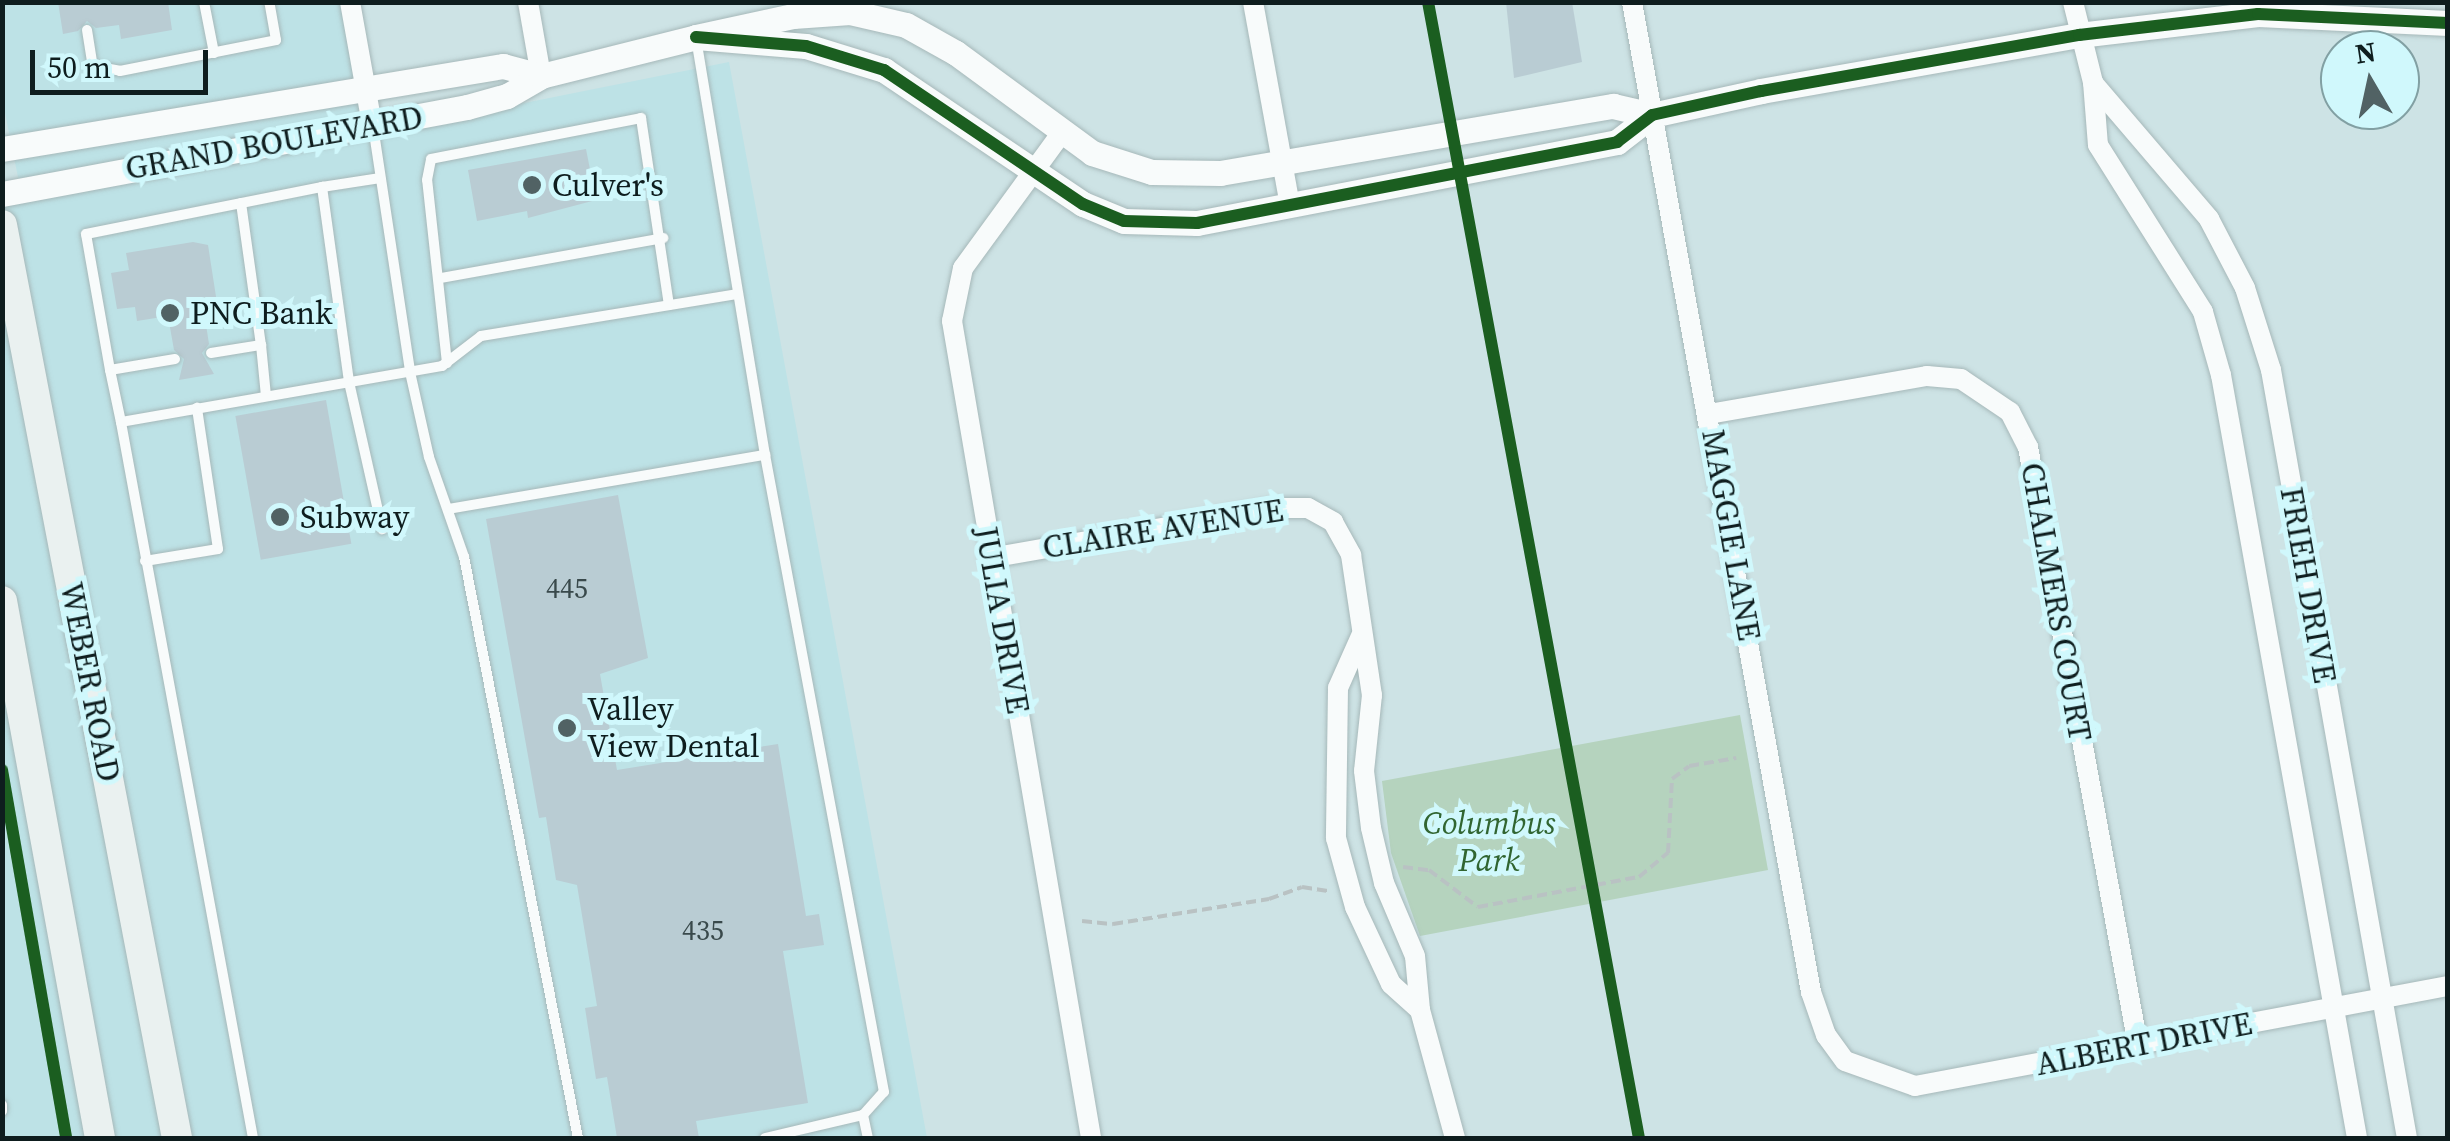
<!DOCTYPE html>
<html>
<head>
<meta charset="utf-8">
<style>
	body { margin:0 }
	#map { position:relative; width:2450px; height:1141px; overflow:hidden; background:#cde3e5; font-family:"Source Serif 4",serif }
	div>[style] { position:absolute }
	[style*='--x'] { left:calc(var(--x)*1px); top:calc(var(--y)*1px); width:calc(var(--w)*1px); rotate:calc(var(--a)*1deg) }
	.built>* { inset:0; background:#bde2e6 }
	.green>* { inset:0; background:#b5d3be }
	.building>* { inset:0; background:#b9ccd3; transform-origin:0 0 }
	.path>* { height:4px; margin-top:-2px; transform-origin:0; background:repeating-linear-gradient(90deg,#b9c2c3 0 10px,transparent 0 15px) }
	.roads { filter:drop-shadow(0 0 2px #a6b8b9) drop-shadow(0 0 2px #a6b8b9) }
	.service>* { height:10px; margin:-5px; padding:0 5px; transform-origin:5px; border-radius:5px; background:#f8fbfb }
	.minor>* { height:20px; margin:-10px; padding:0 10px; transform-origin:10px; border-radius:10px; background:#f8fbfb }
	.tertiary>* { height:25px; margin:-12.5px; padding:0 12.5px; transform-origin:12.5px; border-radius:12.5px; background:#f8fbfb }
	.secondary>* { height:30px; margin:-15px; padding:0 15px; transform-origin:15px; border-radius:15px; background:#eaf1f0 }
	.cycleway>* { height:12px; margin:-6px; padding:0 6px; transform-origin:6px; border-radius:6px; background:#1b5e20 }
	.dots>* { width:28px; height:28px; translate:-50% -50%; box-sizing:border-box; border:5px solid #d0f8fc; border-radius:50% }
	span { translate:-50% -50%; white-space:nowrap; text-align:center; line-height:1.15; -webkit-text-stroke:10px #d0f8fc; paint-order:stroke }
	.number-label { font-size:28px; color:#39494b }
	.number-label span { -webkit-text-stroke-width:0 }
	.street-label { font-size:32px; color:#0e1d1e }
	.poi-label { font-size:32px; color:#0e1d1e }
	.left { translate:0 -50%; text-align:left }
	.park-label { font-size:32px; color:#316531; font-style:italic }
	.frame { position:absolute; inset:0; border:5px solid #0e1d1e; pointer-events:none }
	.north { position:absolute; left:2320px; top:30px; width:100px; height:100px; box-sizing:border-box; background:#d0f8fc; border:2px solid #82a0a3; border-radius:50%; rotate:351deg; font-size:28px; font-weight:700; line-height:40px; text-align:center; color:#0e1d1e }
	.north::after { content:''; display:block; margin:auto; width:35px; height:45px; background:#516264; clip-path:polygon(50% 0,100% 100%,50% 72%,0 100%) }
	.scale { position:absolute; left:30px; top:50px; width:178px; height:45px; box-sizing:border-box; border:5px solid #0e1d1e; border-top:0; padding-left:12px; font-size:30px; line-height:35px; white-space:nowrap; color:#0e1d1e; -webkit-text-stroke:8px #d0f8fc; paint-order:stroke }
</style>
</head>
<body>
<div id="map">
	<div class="built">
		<div style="clip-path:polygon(2px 3px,341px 3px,365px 135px,729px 62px,927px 1138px,3px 1138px,2px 207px,23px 202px,3px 103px)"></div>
	</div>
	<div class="green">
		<div style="clip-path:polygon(1740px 715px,1768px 870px,1420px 936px,1391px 853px,1382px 781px)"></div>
	</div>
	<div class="building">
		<div style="clip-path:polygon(58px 2px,168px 2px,172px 30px,121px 39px,119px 25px,96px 28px,87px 21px,78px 31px,63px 34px)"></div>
		<div style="clip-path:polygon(1506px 2px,1572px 2px,1582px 62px,1514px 78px)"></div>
		<div style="clip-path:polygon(586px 149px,596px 200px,528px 218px,527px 211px,477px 221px,468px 170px)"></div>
		<div style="clip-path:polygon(193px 242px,208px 245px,217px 303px,203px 305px,209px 344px,202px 353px,214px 374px,179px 380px,184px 359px,174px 350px,168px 316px,137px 321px,135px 307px,117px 309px,111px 273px,129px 270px,126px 253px)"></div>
		<div style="left:326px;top:400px;width:146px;height:92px;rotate:80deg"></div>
		<div style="clip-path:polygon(618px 495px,648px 658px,600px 674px,617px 770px,778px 744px,806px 916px,819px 914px,824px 945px,783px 951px,808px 1103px,696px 1121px,699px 1138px,617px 1138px,607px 1077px,596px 1079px,585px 1008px,597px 1006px,577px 885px,556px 880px,546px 817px,539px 818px,486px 519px)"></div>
	</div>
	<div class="path">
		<div style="--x:1403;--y:867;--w:26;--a:7"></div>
		<div style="--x:1429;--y:870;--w:61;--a:37.1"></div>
		<div style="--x:1478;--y:907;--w:164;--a:-10.6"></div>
		<div style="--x:1639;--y:877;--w:38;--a:-40"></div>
		<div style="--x:1668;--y:853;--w:74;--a:-86.9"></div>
		<div style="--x:1672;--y:779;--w:21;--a:-37"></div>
		<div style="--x:1689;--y:766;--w:48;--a:-9.7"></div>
		<div style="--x:1082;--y:921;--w:31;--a:6"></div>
		<div style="--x:1113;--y:924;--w:158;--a:-9.1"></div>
		<div style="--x:1269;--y:899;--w:35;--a:-20"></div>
		<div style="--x:1302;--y:887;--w:26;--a:9"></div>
	</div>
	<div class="roads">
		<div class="service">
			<div style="--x:204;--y:2;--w:52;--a:78.9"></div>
			<div style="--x:87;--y:30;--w:36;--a:81"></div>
			<div style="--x:93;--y:66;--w:27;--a:10"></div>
			<div style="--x:120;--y:71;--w:159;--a:-11.2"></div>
			<div style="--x:276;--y:40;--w:39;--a:-100"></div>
			<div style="--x:373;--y:126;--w:249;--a:81.4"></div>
			<div style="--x:410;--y:372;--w:87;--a:77.4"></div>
			<div style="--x:429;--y:457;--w:106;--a:70.7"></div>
			<div style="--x:464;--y:557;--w:592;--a:78.9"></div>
			<div style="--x:322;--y:187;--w:59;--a:-8.8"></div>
			<div style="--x:241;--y:203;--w:143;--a:82"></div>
			<div style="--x:441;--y:278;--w:226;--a:-10.2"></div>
			<div style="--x:211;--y:353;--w:51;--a:-9.1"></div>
			<div style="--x:261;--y:345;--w:51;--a:84.4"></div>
			<div style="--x:175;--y:359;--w:66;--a:170.4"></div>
			<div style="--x:110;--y:370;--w:138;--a:-100"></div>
			<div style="--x:86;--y:234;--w:241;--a:-11.3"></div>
			<div style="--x:322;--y:187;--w:197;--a:82.1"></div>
			<div style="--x:349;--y:382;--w:151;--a:77.3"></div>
			<div style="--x:447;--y:363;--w:184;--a:-96.2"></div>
			<div style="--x:427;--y:180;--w:21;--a:-79"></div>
			<div style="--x:431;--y:159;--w:214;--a:-11"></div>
			<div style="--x:641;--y:118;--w:189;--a:81.5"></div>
			<div style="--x:110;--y:370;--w:53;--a:78.1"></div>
			<div style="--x:448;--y:509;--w:322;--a:-9.7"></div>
			<div style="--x:765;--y:455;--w:424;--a:-99.4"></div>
			<div style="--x:145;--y:561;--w:74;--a:-9.3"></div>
			<div style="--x:218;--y:549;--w:143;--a:-98.5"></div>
			<div style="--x:2;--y:1105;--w:6;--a:90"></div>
			<div style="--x:863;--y:1115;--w:24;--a:78"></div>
			<div style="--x:253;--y:1138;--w:728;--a:-100.45"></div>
			<div style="--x:121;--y:422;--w:326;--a:-9.9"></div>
			<div style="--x:442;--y:366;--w:49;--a:-37.6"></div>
			<div style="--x:481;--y:336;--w:259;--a:-9.3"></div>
			<div style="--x:765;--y:1138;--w:101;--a:-13.2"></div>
			<div style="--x:863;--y:1115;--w:31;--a:-48"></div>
			<div style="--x:884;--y:1092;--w:648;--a:-100.58"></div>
		</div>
		<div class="minor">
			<div style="--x:350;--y:2;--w:124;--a:79.8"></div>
			<div style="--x:528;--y:2;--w:75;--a:80"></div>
			<div style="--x:1253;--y:2;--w:207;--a:79.7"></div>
			<div style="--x:1632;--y:2;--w:1006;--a:79.75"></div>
			<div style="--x:1811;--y:992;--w:46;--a:70.8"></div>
			<div style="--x:1826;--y:1035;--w:32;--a:54"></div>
			<div style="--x:1845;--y:1061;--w:74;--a:19.7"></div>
			<div style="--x:1915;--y:1086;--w:542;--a:-10.63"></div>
			<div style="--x:2073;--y:2;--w:82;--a:76"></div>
			<div style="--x:2093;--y:82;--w:63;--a:85.5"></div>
			<div style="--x:2098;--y:145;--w:197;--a:57.8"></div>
			<div style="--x:2203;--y:312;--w:66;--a:74.1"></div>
			<div style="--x:2221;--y:375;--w:775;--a:79.89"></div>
			<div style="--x:2093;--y:83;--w:179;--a:49.5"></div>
			<div style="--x:2209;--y:219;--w:78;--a:62.4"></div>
			<div style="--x:2245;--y:288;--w:86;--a:72.4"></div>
			<div style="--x:2271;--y:370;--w:780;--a:79.96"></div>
			<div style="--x:1063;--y:131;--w:170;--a:126.1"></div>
			<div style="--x:963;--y:268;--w:54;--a:101.7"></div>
			<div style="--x:952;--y:321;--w:829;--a:80.34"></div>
			<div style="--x:1709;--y:414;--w:221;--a:-9.9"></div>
			<div style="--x:1927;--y:376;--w:34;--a:5"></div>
			<div style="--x:1961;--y:379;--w:59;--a:34"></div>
			<div style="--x:2010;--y:412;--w:39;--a:63"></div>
			<div style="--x:2028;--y:447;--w:608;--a:79.58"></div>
			<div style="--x:990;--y:558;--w:291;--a:-9.9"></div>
			<div style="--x:1277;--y:508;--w:31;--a:0"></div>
			<div style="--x:1308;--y:508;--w:29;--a:29"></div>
			<div style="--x:1333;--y:522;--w:38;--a:61"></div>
			<div style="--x:1351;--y:555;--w:142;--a:81.5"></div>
			<div style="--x:1372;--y:695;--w:76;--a:96"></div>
			<div style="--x:1364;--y:771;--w:57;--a:83"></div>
			<div style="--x:1371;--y:828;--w:57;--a:76.7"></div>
			<div style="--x:1384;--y:883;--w:79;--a:67"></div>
			<div style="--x:1415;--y:956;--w:54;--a:84.7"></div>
			<div style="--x:1420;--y:1010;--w:133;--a:74.7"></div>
			<div style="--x:1361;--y:636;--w:57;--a:113.9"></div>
			<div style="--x:1338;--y:688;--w:150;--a:90.8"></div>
			<div style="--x:1336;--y:838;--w:72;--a:74.6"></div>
			<div style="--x:1355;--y:907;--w:85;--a:64.9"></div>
			<div style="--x:1391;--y:984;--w:39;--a:42"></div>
		</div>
		<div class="tertiary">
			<div style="--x:696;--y:37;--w:110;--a:4.7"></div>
			<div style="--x:806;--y:46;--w:82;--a:17.1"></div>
			<div style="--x:884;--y:70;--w:240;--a:34"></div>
			<div style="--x:1083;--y:204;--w:44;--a:22.5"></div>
			<div style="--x:1124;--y:221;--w:73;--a:1.6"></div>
			<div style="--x:1197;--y:223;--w:428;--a:-10.9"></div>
			<div style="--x:1617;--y:142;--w:44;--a:-37.6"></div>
			<div style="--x:1652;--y:115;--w:112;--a:-12.4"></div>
			<div style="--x:1761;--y:91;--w:323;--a:-10"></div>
			<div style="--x:2079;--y:35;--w:180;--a:-6.7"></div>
			<div style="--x:2258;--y:14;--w:190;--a:2.7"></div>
			<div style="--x:2;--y:149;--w:508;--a:-9.41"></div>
			<div style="--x:503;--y:66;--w:39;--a:15"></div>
			<div style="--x:2;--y:194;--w:473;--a:-10.6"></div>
			<div style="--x:467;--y:107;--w:41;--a:-15.4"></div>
			<div style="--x:507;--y:96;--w:39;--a:-30"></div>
			<div style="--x:541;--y:76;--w:160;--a:-14.1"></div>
			<div style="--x:696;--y:37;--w:99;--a:-12.2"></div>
			<div style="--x:793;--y:16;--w:57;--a:-4"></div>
			<div style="--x:850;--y:12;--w:57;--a:13.1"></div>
			<div style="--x:906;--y:25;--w:57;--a:29.2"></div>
			<div style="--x:956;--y:53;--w:169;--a:36.3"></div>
			<div style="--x:1092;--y:153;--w:63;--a:17.6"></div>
			<div style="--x:1152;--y:172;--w:68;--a:0.8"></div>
			<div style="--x:1220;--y:173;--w:399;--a:-9.7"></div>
			<div style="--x:1613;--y:106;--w:40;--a:13"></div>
		</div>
		<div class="secondary">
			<div style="--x:2;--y:225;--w:930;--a:79.15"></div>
			<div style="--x:2;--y:601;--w:546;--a:79.66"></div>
		</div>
	</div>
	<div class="cycleway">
		<div style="--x:1428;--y:2;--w:1155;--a:79.48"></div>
		<div style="--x:696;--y:37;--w:110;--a:4.7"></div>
		<div style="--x:806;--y:46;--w:82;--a:17.1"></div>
		<div style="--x:884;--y:70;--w:240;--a:34"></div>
		<div style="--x:1083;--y:204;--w:44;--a:22.5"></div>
		<div style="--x:1124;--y:221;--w:73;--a:1.6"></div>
		<div style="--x:1197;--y:223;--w:428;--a:-10.9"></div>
		<div style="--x:1617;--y:142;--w:44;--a:-37.6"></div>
		<div style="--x:1652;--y:115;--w:112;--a:-12.4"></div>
		<div style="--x:1761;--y:91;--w:323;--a:-10"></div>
		<div style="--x:2079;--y:35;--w:180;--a:-6.7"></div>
		<div style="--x:2258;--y:14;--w:190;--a:2.7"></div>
		<div style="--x:2;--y:770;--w:374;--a:80.1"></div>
	</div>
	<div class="dots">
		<div style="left:532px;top:185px;background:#516264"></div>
		<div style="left:170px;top:313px;background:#516264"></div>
		<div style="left:280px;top:517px;background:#516264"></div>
		<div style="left:567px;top:728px;background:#516264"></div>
	</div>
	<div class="number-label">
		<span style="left:567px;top:588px">445</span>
		<span style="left:703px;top:930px">435</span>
	</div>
	<div class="street-label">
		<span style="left:274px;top:143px;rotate:-10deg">GRAND BOULEVARD</span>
		<span style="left:1163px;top:529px;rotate:-9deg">CLAIRE AVENUE</span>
		<span style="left:1731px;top:535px;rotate:80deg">MAGGIE LANE</span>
		<span style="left:2308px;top:585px;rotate:80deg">FRIEH DRIVE</span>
		<span style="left:2056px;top:602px;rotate:80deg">CHALMERS COURT</span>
		<span style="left:1002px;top:620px;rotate:80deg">JULIA DRIVE</span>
		<span style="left:90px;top:682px;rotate:79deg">WEBER ROAD</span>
		<span style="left:2144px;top:1044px;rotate:-11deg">ALBERT DRIVE</span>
	</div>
	<div class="poi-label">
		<span class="left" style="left:552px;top:185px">Culver's</span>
		<span class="left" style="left:190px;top:313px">PNC Bank</span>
		<span class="left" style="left:300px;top:517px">Subway</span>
		<span class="left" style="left:587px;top:728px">Valley<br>View Dental</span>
	</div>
	<div class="park-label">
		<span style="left:1489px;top:842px">Columbus<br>Park</span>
	</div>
	<div class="frame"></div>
	<div class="north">N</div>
	<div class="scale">50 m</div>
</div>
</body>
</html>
